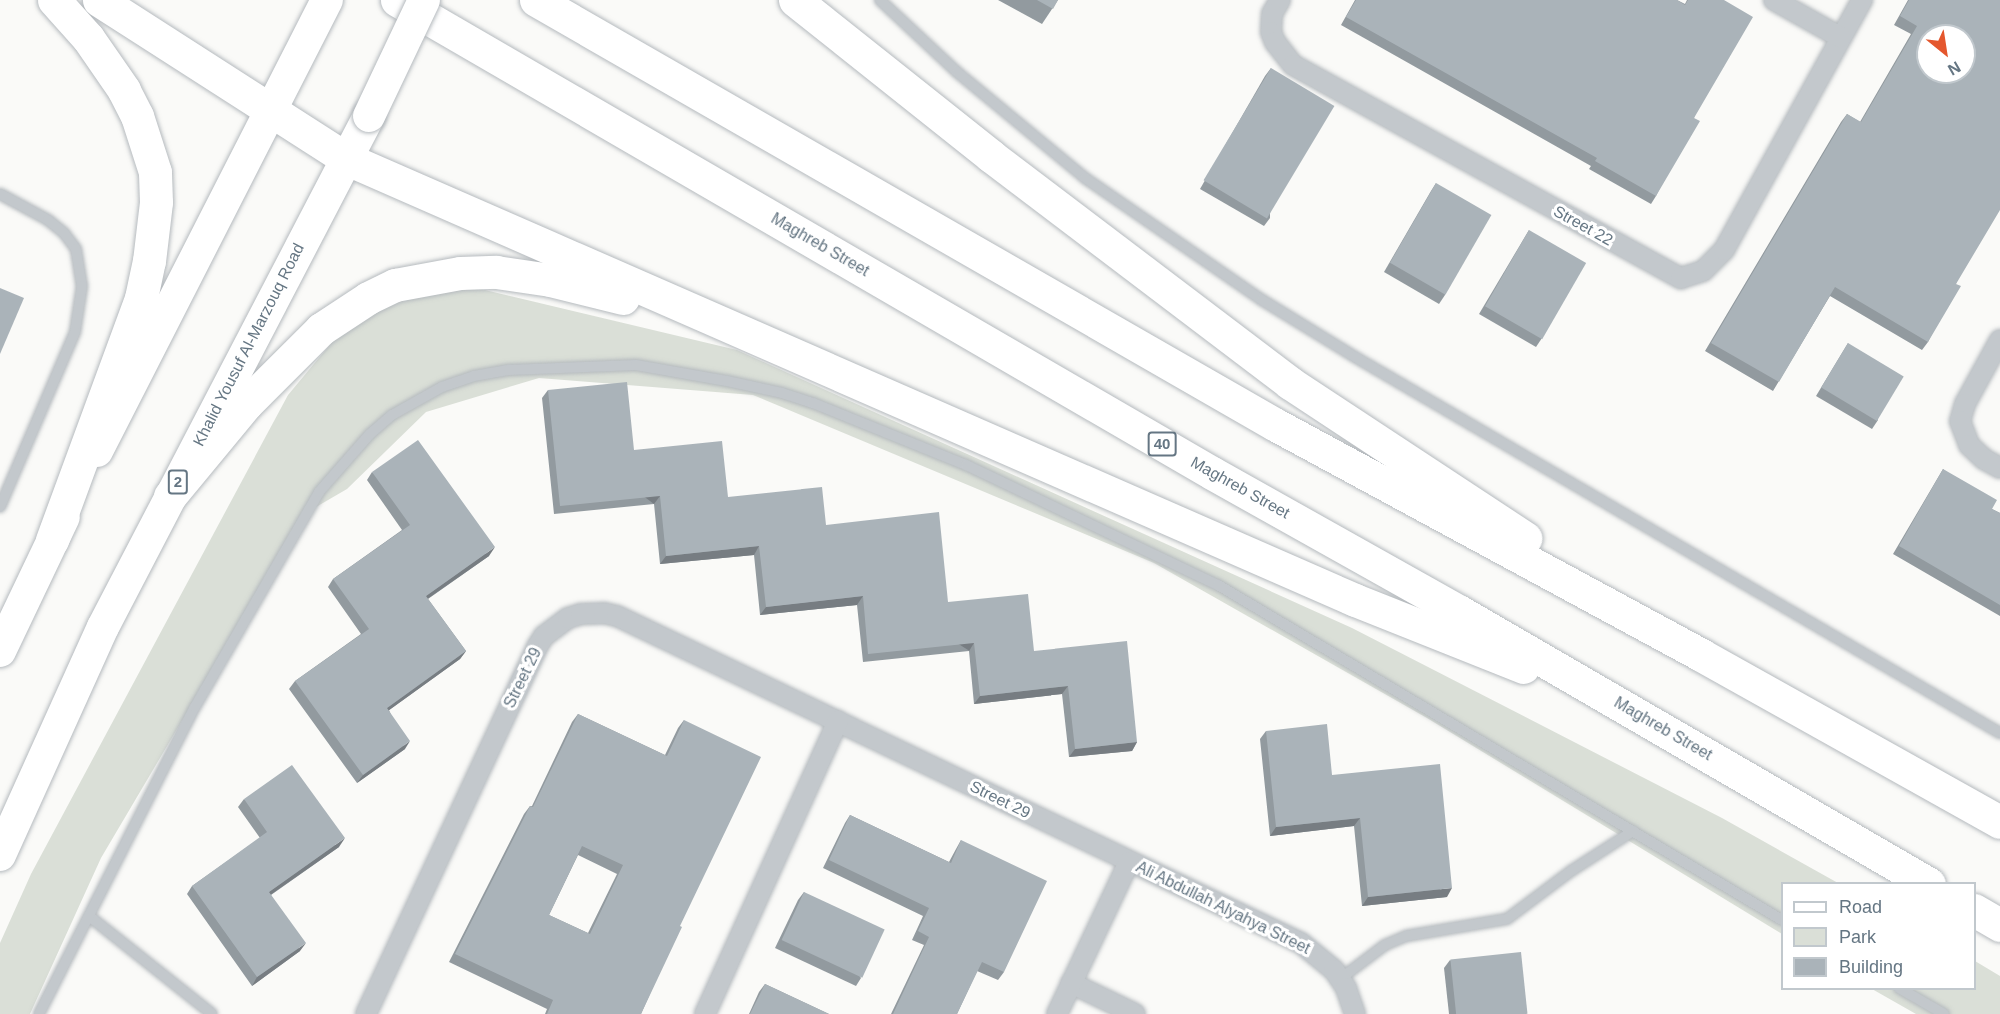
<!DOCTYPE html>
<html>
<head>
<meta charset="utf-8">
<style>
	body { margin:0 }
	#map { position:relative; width:2000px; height:1014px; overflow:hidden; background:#fafaf8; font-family:Helvetica,sans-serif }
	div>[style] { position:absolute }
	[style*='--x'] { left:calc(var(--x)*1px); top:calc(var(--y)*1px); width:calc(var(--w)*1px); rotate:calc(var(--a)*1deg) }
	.green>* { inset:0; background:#dadfd7 }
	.roads { filter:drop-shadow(0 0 2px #b5babe) drop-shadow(0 0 2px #b5babe) }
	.service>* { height:10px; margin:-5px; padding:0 5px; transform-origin:5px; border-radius:5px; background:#c3c8cc }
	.minor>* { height:20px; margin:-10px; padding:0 10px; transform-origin:10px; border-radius:10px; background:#c3c8cc }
	.primary>* { height:32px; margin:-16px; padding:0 16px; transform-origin:16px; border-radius:16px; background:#fff }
	.motorway>* { height:33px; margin:-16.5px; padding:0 16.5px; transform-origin:16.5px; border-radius:16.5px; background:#fff }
	.bridges { filter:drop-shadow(0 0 2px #b5babe) drop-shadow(0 0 2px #b5babe) }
	.primary-bridge>* { height:32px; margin:-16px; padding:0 16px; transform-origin:16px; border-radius:16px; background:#fff }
	.wall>* { inset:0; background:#929a9f }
	.shaded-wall>* { inset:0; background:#777d82; transform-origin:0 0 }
	.building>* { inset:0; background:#aab3b9; transform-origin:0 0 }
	span { translate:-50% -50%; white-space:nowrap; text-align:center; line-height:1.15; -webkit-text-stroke:6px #fff; paint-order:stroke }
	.shield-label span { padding:2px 4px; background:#fff; border:2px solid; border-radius:4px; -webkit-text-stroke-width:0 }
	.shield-label { font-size:15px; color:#657683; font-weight:700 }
	.street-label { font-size:16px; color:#657683 }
	.legend { position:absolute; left:1781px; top:882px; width:195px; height:108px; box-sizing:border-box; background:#fff; border:2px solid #c1c8cd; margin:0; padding:8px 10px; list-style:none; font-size:18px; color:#657683 }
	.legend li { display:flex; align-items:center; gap:12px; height:30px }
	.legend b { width:30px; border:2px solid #c1c8cd }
	.north { position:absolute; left:1916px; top:24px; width:60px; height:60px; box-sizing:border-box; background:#fff; border:2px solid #c1c8cd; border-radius:50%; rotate:150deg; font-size:16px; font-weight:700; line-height:24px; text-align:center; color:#657683 }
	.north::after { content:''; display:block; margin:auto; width:21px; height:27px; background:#e4572e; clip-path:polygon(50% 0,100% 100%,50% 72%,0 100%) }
</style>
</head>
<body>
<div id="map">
	<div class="green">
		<div style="clip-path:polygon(439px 279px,737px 350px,1352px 628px,1722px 818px,1838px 883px,1782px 884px,1782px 934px,1427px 718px,1154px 563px,753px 395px,539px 378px,426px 412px,347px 489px,304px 514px,101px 858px,30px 1014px,0 1014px,0 943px,31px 874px,288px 395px,353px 317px)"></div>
		<div style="clip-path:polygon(1975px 961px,2000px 976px,2000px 1014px,1916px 1014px,1872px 989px,1974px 988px)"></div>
	</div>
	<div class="roads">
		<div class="service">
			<div style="--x:880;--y:0;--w:105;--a:43.1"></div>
			<div style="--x:957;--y:72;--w:166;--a:39.6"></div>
			<div style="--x:1085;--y:178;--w:215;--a:34.6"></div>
			<div style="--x:1262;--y:300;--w:109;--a:31.5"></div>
			<div style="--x:1355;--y:357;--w:747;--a:30.24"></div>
			<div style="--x:0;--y:194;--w:55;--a:28.4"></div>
			<div style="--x:48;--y:220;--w:21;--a:39"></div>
			<div style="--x:64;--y:233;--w:20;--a:53"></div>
			<div style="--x:76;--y:249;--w:37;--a:81"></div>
			<div style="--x:82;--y:286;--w:47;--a:98.7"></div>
			<div style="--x:75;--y:332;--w:190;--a:113.2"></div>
			<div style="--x:89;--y:916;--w:157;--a:38.5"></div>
			<div style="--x:1340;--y:979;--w:56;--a:-37.1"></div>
			<div style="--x:1385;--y:945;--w:23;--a:-23"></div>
			<div style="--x:1406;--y:936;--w:102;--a:-9.6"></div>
			<div style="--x:1507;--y:919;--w:80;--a:-36.9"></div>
			<div style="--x:1571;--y:871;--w:74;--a:-32.8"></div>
			<div style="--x:1899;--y:988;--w:52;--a:30"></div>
			<div style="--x:39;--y:1014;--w:344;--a:-63.1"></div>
			<div style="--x:195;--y:707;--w:248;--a:-60"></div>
			<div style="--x:319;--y:492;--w:77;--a:-48.7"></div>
			<div style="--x:370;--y:434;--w:29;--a:-41"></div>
			<div style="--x:392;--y:415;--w:57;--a:-29.2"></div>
			<div style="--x:442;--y:387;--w:34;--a:-19"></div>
			<div style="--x:474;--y:376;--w:36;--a:-10"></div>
			<div style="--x:509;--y:370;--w:127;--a:-2.3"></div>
			<div style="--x:636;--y:365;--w:92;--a:10"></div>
			<div style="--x:727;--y:381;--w:56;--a:12.3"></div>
			<div style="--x:782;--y:393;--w:33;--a:18"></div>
			<div style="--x:813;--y:403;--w:165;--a:22.1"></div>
			<div style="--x:966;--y:465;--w:279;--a:25.5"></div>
			<div style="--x:1218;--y:585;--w:656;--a:30.71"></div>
		</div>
		<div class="minor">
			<div style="--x:1280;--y:0;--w:16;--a:120"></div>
			<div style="--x:1272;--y:14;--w:18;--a:93"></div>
			<div style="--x:1271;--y:32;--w:11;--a:68"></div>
			<div style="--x:1275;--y:42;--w:29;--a:52"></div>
			<div style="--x:1293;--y:65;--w:443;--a:28.8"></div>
			<div style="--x:1681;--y:278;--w:23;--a:-18"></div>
			<div style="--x:1703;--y:271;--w:30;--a:-45"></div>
			<div style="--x:1724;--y:250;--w:286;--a:-61.1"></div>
			<div style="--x:1774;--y:0;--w:76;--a:29.3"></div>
			<div style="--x:2000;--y:340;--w:73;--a:118.7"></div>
			<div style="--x:1965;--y:404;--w:18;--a:106"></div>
			<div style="--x:1960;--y:421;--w:26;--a:69"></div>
			<div style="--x:1969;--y:445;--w:21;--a:43"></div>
			<div style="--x:1984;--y:459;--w:18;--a:29"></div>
			<div style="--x:1071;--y:983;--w:71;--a:25.8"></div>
			<div style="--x:366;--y:1014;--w:405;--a:-65"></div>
			<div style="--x:537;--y:647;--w:13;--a:-58"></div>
			<div style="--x:544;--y:636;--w:30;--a:-37"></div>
			<div style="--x:568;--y:618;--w:14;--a:-17"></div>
			<div style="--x:581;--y:614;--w:23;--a:-2"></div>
			<div style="--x:604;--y:613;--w:13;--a:13"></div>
			<div style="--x:617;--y:616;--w:758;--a:25.55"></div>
			<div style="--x:1301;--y:943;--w:43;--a:39.3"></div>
			<div style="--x:1334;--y:970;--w:22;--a:56"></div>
			<div style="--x:1346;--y:988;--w:28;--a:71"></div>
			<div style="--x:705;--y:1014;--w:322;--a:-65.6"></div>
			<div style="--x:1057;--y:1014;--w:168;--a:-64.7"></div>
		</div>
		<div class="primary">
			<div style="--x:97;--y:451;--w:506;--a:-62.98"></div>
			<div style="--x:0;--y:651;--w:148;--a:-64.5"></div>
			<div style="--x:0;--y:855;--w:250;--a:-65.7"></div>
			<div style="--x:103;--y:627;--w:576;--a:-62.5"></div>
		</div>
		<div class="motorway">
			<div style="--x:99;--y:0;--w:295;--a:32.7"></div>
			<div style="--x:347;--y:159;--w:1100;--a:23.63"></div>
			<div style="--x:1355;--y:600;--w:181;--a:21.7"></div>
			<div style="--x:397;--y:0;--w:942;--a:30.13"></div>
			<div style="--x:1212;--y:473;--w:284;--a:29.3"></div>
			<div style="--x:1460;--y:612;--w:542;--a:30.11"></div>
			<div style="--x:536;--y:0;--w:853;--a:29.87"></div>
			<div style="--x:1276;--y:425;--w:483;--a:28.4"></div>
			<div style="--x:1701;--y:655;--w:342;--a:29.2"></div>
			<div style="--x:795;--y:0;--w:251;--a:38.5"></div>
			<div style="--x:991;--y:156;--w:375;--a:37.2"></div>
			<div style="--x:1290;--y:383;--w:282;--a:33.4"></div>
			<div style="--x:170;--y:496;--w:119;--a:-50.4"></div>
			<div style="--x:246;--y:404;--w:106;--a:-45"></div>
			<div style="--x:321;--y:329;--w:56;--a:-33.4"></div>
			<div style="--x:368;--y:298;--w:30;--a:-26"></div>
			<div style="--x:395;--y:285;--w:66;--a:-10.5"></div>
			<div style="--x:460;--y:273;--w:36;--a:-2"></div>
			<div style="--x:496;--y:272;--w:55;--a:8.4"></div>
			<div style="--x:550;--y:280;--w:75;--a:13.9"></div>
			<div style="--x:52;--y:540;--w:258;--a:-69.8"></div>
			<div style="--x:141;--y:298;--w:38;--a:-78"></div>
			<div style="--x:149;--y:261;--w:59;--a:-83.2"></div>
			<div style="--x:156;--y:202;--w:30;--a:-92"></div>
			<div style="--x:155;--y:172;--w:59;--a:-107.8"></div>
			<div style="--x:137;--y:116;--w:29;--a:-117"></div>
			<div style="--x:124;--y:90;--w:63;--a:-124.7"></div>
			<div style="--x:88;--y:38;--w:51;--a:-131.8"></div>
			<div style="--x:1974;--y:910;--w:30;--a:30"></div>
		</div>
	</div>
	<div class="bridges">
		<div class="primary-bridge">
			<div style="--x:369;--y:116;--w:128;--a:-64.6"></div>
		</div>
	</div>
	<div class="wall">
		<div style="clip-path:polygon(998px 0,1058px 0,1042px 24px)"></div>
		<div style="clip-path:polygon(1355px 0,1677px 0,1685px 4px,1687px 0,1724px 0,1694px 118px,1656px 196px,1651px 204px,1589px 169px,1591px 166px,1341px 25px)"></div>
		<div style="clip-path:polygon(1908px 0,2000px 0,1956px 284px,1928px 342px,1922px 350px,1830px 296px,1773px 391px,1705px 351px,1841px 122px,1847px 114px,1860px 122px,1911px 34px,1894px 25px)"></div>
		<div style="clip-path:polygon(1271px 68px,1270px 218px,1264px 226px,1200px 189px,1265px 76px)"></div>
		<div style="clip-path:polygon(1436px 183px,1445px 295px,1439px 304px,1384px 272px,1431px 191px)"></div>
		<div style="clip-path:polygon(1529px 230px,1542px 338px,1536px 347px,1479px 314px)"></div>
		<div style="clip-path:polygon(1848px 343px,1878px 420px,1872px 429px,1816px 396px)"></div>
		<div style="clip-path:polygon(548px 390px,634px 450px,728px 497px,826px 525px,948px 602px,1034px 651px,1137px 742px,1132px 751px,1069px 757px,1062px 694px,974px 704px,969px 651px,863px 662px,857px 605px,760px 615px,754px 555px,660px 564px,654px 504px,554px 514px,542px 398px)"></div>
		<div style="clip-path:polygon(1943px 469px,1992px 509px,2000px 513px,2000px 616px,1893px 554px)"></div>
		<div style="clip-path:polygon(372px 472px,489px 556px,428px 599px,466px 651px,460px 659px,389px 710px,405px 749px,357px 783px,289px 689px,295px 681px,361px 634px,328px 587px,333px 579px,402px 530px,367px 480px)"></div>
		<div style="clip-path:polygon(evenodd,578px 714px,665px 755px,678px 728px,684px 720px,680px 926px,641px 1014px,545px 1014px,547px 1009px,449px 962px,524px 814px,530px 806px,532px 806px,572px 722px,578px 714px,578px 855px,617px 874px,588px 933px,549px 915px,578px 855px)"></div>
		<div style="clip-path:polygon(1266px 731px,1332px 775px,1447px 897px,1362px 906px,1354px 826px,1270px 836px,1260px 739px)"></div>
		<div style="clip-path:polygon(244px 799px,339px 847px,271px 895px,300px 951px,252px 986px,187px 894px,192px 886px,260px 838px,238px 807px)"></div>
		<div style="clip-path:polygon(850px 815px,949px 862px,956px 849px,961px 840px,1004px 972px,998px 980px,977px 971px,957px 1014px,891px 1014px,924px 945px,912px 940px,923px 916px,823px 868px,845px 823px)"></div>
		<div style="clip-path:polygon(804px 892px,861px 978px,856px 986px,775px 948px,798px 900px)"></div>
		<div style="clip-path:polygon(1450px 960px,1527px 1014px,1449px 1014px,1444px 968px)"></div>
		<div style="clip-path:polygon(765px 984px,829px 1014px,749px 1014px,759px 992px)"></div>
	</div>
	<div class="shaded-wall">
		<div style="left:660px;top:496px;width:10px;height:100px;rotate:127deg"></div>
		<div style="clip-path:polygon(759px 546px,754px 555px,660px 564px,666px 556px)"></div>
		<div style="clip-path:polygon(495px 547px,489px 556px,420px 604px,426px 596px)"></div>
		<div style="clip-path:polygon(863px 596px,857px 605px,760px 615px,766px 607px)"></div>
		<div style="left:974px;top:643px;width:9px;height:107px;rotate:122deg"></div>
		<div style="clip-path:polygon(466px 651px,460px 659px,381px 716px,387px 708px)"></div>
		<div style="clip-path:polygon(1068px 686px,1062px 694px,974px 704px,980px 696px)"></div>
		<div style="clip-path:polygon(410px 741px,405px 749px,357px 783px,363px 775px)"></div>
		<div style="clip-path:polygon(1137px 742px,1132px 751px,1069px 757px,1075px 749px)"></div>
		<div style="clip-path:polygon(1360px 818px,1354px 826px,1270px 836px,1276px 827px)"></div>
		<div style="clip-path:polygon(345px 838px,339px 847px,263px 900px,269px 892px)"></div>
		<div style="clip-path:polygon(1452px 888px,1447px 897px,1362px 906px,1368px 897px)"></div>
		<div style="clip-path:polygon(306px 943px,300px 951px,252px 986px,257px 977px)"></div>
	</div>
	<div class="building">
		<div style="clip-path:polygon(1037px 0,1058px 0,1053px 9px)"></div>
		<div style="clip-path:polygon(1356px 0,1677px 0,1685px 5px,1688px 0,1724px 0,1753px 17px,1694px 118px,1700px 121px,1656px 196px,1595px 161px,1597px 158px,1346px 17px)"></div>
		<div style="clip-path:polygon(evenodd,1909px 0,2000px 0,2000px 210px,1956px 284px,1961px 286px,1928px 342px,1835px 287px,1779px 382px,1711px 343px,1847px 114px,1861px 122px,1917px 26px,1900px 16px,1909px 0,1928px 36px,1964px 36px,1964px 72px,1928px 72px,1928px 36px)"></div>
		<div style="left:1271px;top:68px;width:74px;height:131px;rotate:31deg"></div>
		<div style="left:1436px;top:183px;width:64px;height:92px;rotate:30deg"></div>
		<div style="left:1529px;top:230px;width:66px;height:88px;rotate:30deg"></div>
		<div style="clip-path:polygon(0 288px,24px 298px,0 354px)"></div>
		<div style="left:1848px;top:343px;width:65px;height:52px;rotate:31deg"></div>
		<div style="clip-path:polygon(627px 382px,634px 450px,722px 441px,728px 497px,822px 487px,826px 525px,939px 512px,948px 602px,1028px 594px,1034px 651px,1127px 641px,1137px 742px,1075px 749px,1068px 686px,980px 696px,974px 643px,868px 654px,863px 596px,766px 607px,759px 546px,666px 556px,660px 496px,560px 506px,548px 390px)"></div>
		<div style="clip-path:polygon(418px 440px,495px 547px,426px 596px,466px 651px,387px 708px,410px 741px,363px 775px,295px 681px,369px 629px,333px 579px,410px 525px,372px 472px)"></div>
		<div style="clip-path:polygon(1943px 469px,1997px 500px,1992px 509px,2000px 513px,2000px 605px,1899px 546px)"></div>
		<div style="clip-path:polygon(evenodd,578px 714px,667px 756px,684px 720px,761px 757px,680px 926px,682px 927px,641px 1014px,547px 1014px,553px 1000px,455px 954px,530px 806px,533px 807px,578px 714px,582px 846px,623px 865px,590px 934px,549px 915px,582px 846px)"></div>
		<div style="clip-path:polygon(1327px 724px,1332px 775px,1440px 764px,1452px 888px,1368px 897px,1360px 818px,1276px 827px,1266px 731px)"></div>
		<div style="clip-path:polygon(292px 765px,345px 838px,269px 892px,306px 943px,257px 977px,192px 886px,267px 832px,244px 799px)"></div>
		<div style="clip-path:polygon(850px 815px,951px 863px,961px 840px,1047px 881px,1004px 972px,982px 962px,957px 1014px,893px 1014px,929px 937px,918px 931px,929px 908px,829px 860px)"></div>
		<div style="left:804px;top:892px;width:89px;height:53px;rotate:25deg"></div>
		<div style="left:1521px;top:952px;width:62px;height:71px;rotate:84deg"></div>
		<div style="clip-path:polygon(765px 984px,829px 1014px,750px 1014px)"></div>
	</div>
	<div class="shield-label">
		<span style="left:1162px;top:444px">40</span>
		<span style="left:178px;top:482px">2</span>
	</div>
	<div class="street-label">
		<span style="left:1583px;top:226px;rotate:29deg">Street 22</span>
		<span style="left:820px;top:245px;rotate:30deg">Maghreb Street</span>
		<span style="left:249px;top:345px;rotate:-63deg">Khalid Yousuf Al-Marzouq Road</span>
		<span style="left:1240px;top:488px;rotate:29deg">Maghreb Street</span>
		<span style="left:523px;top:678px;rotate:-64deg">Street 29</span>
		<span style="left:1663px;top:729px;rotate:30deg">Maghreb Street</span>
		<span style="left:1000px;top:800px;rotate:26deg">Street 29</span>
		<span style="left:1223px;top:908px;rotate:26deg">Ali Abdullah Alyahya Street</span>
	</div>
	<ul class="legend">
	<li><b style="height:8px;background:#fff"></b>Road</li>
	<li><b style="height:16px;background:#dadfd7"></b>Park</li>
	<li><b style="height:16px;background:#aab3b9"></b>Building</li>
	</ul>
	<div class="north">N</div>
</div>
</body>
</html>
